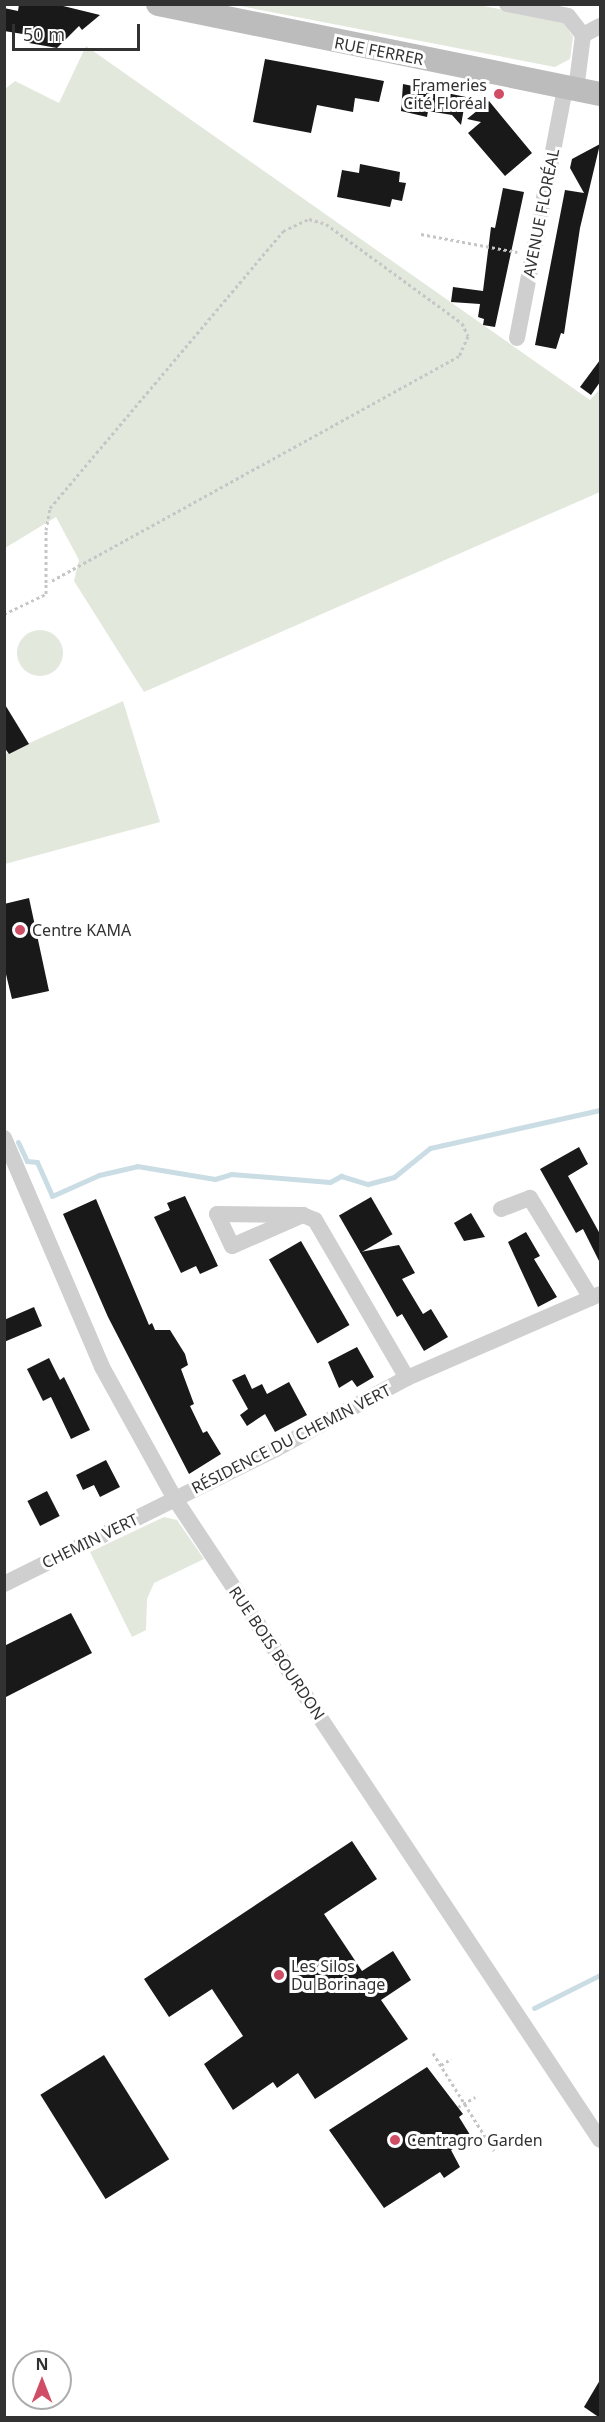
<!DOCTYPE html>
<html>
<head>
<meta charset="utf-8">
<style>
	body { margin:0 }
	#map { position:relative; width:605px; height:2422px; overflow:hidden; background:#fff; font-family:"Noto Sans",sans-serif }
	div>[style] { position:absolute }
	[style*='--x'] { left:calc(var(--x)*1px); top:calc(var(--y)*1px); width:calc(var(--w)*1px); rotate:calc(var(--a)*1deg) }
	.green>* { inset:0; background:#e3e8dd }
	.round { border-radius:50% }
	.stream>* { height:5px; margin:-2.5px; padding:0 2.5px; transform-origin:2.5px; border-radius:2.5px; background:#cadde4 }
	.building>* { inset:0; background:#191919; transform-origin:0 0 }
	.path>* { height:3px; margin-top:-1.5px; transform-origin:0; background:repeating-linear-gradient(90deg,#c6c6c6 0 3px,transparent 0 6px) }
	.minor>* { height:16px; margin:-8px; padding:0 8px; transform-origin:8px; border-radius:8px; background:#cfcfcf }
	.secondary>* { height:24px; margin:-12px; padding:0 12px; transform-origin:12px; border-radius:12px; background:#bcbcbc }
	.dots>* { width:16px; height:16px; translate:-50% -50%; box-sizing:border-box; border:3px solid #fff; border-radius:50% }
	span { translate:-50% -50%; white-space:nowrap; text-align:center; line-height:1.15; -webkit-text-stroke:6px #fff; paint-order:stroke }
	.street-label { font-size:16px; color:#323232 }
	.poi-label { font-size:16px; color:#323232 }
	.right { translate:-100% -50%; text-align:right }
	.left { translate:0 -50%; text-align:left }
	.frame { position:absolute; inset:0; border:6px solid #323232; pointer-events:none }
	.north { position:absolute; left:12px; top:2350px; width:60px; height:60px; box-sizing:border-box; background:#fff; border:2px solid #adadad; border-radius:50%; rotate:0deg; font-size:16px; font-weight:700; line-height:24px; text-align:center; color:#323232 }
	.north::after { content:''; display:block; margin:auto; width:21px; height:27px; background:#d04d66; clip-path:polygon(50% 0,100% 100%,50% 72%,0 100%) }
	.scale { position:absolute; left:12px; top:24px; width:128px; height:27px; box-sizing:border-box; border:3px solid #323232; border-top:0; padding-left:8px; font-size:18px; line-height:21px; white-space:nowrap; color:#323232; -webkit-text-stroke:4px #fff; paint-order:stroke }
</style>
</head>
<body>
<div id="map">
	<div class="green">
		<div style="clip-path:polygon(235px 5px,478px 5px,563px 21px,573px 37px,570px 59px,555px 67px)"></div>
		<div style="clip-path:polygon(86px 46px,590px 400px,600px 389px,600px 492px,144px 692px,74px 581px,79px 560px,56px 517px,5px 548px,5px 89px,15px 81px,59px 103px)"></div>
		<div class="round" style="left:17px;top:630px;width:46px;height:46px"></div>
		<div style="clip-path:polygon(123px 701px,160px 822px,5px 864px,5px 754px)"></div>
		<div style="clip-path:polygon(164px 1517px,177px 1520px,204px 1559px,154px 1583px,147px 1599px,146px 1630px,132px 1637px,90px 1552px)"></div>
	</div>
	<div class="stream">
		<div style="--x:18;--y:1142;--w:21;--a:65"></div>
		<div style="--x:27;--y:1161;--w:10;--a:6"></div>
		<div style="--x:37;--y:1162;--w:37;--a:66"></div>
		<div style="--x:52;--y:1196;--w:51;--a:-24.1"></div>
		<div style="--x:99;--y:1175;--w:39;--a:-13"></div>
		<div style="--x:137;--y:1166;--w:79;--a:9.5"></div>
		<div style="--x:215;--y:1179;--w:17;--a:-17"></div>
		<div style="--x:231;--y:1174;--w:99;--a:4.6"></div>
		<div style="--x:330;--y:1182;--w:13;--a:-29"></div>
		<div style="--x:341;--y:1176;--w:28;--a:17"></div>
		<div style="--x:368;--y:1184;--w:27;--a:-15"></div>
		<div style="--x:394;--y:1177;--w:46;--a:-38.9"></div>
		<div style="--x:430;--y:1148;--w:174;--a:-12.6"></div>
		<div style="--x:534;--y:2008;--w:74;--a:-26.6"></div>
	</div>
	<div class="building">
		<div style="clip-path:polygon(19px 4px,55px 4px,100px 15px,82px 30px,79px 26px,57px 48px,29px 43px,29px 35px,4px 31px,4px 8px,18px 11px)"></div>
		<div style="clip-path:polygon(265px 59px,384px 81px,379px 102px,355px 98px,353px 112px,317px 105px,311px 133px,253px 122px)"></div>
		<div style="clip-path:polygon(403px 84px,466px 97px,461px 125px,452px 115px,428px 111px,427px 117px,401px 111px)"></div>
		<div style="clip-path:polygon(489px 101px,532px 153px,505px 176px,468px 133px,481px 122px,467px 119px)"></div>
		<div style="clip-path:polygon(600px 144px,580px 228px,564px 334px,561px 333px,556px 349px,535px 345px,565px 190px,584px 193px,570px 168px,572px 159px)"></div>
		<div style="clip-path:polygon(360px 164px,400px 172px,399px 182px,406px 183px,402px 201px,392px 199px,390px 207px,337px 197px,342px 170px,359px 173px)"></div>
		<div style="clip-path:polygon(503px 188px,524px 192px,495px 327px,483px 325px,484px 319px,478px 317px,480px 304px,451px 302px,453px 287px,483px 291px,491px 227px,495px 228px)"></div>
		<div style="clip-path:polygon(600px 360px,600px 382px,591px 395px,580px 387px)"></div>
		<div style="clip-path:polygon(4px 703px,29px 744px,9px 754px,4px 747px)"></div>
		<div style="clip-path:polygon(29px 898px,49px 991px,12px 999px,4px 966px,4px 904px)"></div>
		<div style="clip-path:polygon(579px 1147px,588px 1164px,568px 1176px,600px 1234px,600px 1263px,583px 1229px,576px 1233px,540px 1169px)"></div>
		<div style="clip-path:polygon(185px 1196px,218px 1266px,200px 1274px,196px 1266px,181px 1273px,154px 1217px,170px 1210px,167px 1203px)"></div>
		<div style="left:371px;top:1197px;width:43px;height:37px;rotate:60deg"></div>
		<div style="clip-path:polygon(96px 1199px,149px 1325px,152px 1323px,155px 1330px,170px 1330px,185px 1354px,188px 1365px,181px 1369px,194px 1404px,190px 1406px,203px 1433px,207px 1431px,221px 1454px,189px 1474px,108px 1317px,63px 1214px)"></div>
		<div style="clip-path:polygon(471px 1213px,485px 1237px,464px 1241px,454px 1223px)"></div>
		<div style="clip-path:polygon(526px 1232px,540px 1256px,534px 1259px,557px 1297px,538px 1307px,508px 1242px)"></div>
		<div style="left:301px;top:1241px;width:97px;height:37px;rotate:60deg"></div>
		<div style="clip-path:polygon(399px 1245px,415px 1273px,402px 1279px,423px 1314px,431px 1309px,448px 1337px,424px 1351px,402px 1314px,397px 1317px,360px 1252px)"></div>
		<div style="clip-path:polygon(34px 1307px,42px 1326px,4px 1342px,4px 1320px)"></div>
		<div style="clip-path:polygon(357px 1347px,374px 1377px,357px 1387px,352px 1380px,339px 1388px,328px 1362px)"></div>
		<div style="clip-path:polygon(49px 1358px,60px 1380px,64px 1377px,90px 1430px,71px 1439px,51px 1397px,43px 1401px,27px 1369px)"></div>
		<div style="clip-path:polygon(245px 1374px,252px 1389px,262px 1384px,267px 1394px,289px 1382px,307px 1415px,275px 1432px,265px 1414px,247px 1426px,240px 1415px,248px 1409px,232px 1380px)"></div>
		<div style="clip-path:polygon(106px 1460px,120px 1487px,100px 1497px,94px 1485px,83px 1490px,76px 1475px)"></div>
		<div style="left:47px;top:1491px;width:28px;height:22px;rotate:63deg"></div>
		<div style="clip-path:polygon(71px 1613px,92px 1653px,4px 1698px,4px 1646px)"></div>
		<div style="clip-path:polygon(352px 1841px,377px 1879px,324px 1914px,362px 1971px,393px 1951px,411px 1980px,381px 2000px,408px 2039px,315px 2099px,298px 2073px,277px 2088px,273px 2082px,233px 2110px,204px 2064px,243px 2036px,212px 1989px,169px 2017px,144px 1979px)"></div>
		<div style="left:104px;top:2055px;width:123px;height:75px;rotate:58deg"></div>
		<div style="clip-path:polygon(427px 2067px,463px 2114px,459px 2117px,472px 2138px,451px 2150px,460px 2167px,444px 2178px,440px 2172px,384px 2208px,329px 2130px)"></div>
		<div style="clip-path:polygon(600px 2380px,600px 2418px,584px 2407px)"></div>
	</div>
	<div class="path">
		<div style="--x:421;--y:234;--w:98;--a:10.6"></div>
		<div style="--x:4;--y:614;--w:47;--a:-25.5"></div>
		<div style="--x:46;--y:594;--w:64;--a:-90"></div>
		<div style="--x:46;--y:530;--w:22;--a:-80"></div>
		<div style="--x:50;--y:508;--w:362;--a:-49.9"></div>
		<div style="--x:283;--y:231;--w:29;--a:-25"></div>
		<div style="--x:309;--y:219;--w:18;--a:16"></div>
		<div style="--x:326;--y:224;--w:168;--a:36.1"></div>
		<div style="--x:462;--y:323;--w:14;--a:65"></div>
		<div style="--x:468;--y:336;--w:22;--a:114"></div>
		<div style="--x:459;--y:356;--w:468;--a:151.1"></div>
		<div style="--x:433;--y:2053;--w:115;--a:58.1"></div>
		<div style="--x:441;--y:2065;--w:12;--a:-31"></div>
		<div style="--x:458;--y:2107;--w:20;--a:-30"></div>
		<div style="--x:488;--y:2141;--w:14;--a:-34"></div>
	</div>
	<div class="minor">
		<div style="--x:507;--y:4;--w:62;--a:11.1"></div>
		<div style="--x:568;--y:16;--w:24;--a:52"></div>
		<div style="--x:576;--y:90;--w:55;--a:-82.7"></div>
		<div style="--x:583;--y:35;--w:19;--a:-28"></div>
		<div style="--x:517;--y:338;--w:255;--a:-79.1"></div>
		<div style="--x:4;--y:1138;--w:249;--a:66.8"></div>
		<div style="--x:102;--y:1367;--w:151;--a:61.1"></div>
		<div style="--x:175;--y:1499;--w:769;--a:56.45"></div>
		<div style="--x:501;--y:1209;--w:31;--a:-21"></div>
		<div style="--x:530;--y:1198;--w:117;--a:58.6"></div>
		<div style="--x:303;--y:1215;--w:77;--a:156.4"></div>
		<div style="--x:232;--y:1246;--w:35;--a:-115"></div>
		<div style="--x:217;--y:1214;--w:86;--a:0.7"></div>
		<div style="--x:303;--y:1215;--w:13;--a:23"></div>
		<div style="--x:315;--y:1220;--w:183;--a:59.8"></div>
		<div style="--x:4;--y:1584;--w:304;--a:-26.4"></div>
		<div style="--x:276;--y:1449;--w:149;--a:-28.5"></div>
		<div style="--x:407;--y:1378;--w:210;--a:-23.5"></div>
	</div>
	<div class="secondary">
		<div style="--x:158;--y:4;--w:451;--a:11.5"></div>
	</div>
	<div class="dots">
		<div style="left:499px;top:94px;background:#d04d66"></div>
		<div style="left:20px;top:930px;background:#d04d66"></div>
		<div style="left:279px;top:1975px;background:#d04d66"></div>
		<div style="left:395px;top:2140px;background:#d04d66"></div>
	</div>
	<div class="street-label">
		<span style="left:379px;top:51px;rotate:11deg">RUE FERRER</span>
		<span style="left:541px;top:213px;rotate:-79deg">AVENUE FLORÉAL</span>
		<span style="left:291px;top:1439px;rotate:-27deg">RÉSIDENCE DU CHEMIN VERT</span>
		<span style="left:90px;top:1541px;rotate:-26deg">CHEMIN VERT</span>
		<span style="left:277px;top:1653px;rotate:56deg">RUE BOIS BOURDON</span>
	</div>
	<div class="poi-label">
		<span class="right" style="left:487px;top:94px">Frameries<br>Cité Floréal</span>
		<span class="left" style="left:32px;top:930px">Centre KAMA</span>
		<span class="left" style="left:291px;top:1975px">Les Silos<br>Du Borinage</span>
		<span class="left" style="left:407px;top:2140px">Centragro Garden</span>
	</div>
	<div class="frame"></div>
	<div class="north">N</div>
	<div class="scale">50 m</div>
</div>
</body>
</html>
